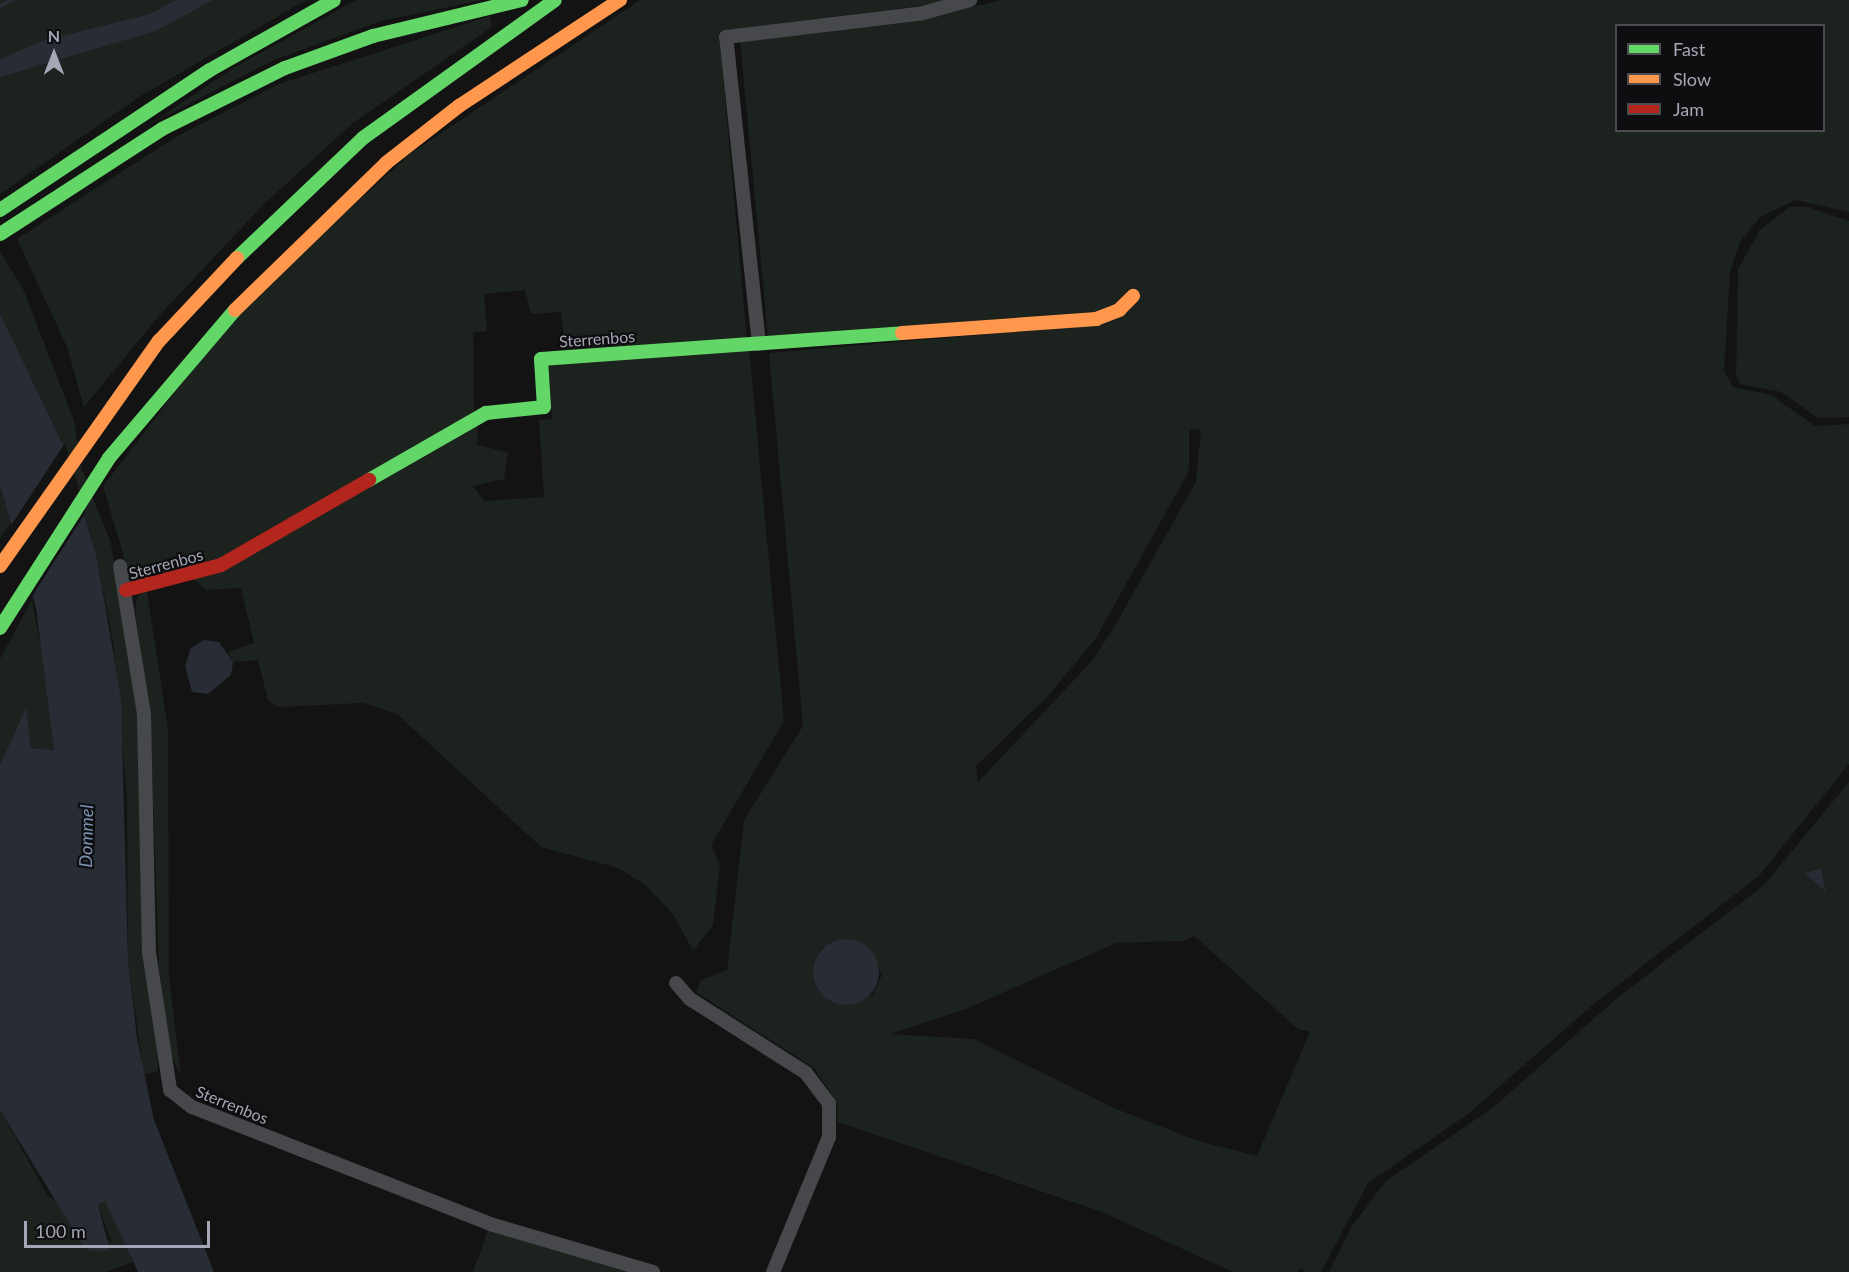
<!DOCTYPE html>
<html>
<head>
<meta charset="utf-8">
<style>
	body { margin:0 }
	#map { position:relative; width:1849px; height:1272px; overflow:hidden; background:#131313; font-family:Lato,sans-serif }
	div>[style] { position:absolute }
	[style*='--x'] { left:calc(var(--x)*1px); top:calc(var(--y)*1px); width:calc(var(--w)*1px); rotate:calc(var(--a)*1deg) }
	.green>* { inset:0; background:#1c221d }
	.water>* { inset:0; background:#272c35 }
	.round { border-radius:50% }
	.pier>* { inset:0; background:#131313 }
	.stream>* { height:4px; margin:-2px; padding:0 2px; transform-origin:2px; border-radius:2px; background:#272c35 }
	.street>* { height:14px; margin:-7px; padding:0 7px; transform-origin:7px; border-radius:7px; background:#47484c }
	.fast>* { height:14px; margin:-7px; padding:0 7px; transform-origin:7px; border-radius:7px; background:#63d668 }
	.slow>* { height:14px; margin:-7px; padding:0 7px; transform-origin:7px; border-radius:7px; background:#ff974d }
	.jam>* { height:14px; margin:-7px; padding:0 7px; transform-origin:7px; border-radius:7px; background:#b3261e }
	span { translate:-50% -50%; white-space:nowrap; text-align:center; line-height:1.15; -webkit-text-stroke:4.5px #0e0d0f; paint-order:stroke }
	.street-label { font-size:16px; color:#a4a7b5 }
	.water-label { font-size:18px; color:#7a91b0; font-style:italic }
	.legend { position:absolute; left:1615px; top:24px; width:210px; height:108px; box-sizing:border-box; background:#0e0d0f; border:2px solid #4a4b51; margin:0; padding:8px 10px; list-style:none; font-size:18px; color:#a4a7b5 }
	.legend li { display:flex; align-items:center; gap:12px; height:30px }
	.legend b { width:30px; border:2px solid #4a4b51 }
	.north { position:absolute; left:24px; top:24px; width:60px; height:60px; -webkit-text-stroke:4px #0e0d0f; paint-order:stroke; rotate:0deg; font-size:16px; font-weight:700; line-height:24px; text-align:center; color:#a4a7b5 }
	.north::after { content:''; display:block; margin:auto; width:21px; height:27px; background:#a4a7b5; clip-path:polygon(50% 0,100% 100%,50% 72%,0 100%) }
	.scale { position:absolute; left:24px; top:1221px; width:186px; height:27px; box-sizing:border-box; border:3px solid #a4a7b5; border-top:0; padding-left:8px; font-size:18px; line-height:21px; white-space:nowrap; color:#a4a7b5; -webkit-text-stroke:4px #0e0d0f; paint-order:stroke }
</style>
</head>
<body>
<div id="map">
	<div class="green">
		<div style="clip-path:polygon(0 0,306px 0,139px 97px,0 194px)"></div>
		<div style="clip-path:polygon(356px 0,482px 0,381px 21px,274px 60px,152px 123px,233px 68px)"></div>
		<div style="clip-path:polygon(640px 0,966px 0,719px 31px,747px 341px,566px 350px,561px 312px,531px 314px,525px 290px,484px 294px,487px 331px,473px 333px,474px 413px,231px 555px,131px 581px,103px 486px,238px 311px,410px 154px)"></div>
		<div style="clip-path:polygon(evenodd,1004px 0,1849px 0,1849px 212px,1796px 200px,1760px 217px,1740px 242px,1730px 273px,1724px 371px,1733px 387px,1771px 395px,1815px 426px,1849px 424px,1849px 764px,1759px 876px,1596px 1002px,1468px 1114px,1368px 1183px,1321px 1272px,1304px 1272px,1302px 1267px,1297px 1272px,1233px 1272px,1102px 1212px,838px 1122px,837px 1102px,814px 1068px,696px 992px,701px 980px,727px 970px,744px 820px,803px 726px,769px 353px,1104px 324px,1141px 293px,1130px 288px,1112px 308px,1097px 312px,768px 336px,740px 40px,896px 22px,1004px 0,1616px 26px,1824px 26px,1824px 130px,1616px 130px,1616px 26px,1004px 0,1189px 429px,1201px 430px,1196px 482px,1113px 629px,1091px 662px,978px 782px,976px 766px,1048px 696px,1096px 638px,1189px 471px,1189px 429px,1004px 0,1194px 936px,1298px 1029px,1310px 1032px,1257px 1156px,1198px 1141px,1114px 1108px,974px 1039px,890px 1034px,966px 1009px,1116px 943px,1183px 941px,1194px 936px,1004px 0,849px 939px,874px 957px,882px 975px,873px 994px,844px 1003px,826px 998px,816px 988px,814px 963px,821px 948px,849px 939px)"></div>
		<div style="clip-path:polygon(490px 16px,492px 27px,353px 123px,264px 204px,159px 316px,84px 407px,67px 347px,17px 239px,174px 138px,279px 84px)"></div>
		<div style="clip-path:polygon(1789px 207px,1808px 207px,1849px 221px,1849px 417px,1818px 418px,1781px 392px,1740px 384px,1736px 376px,1738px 269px,1760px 230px)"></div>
		<div style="clip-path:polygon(0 251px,24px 291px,74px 421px,81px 467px,110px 541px,125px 611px,139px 714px,144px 951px,158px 1059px,158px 1071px,144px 1075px,128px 960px,127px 798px,113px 642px,97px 558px,63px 445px,0 313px)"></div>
		<div style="clip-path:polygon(749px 348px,784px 721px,711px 845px,720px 865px,713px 925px,693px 951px,673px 914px,644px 884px,618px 868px,541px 847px,397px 714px,363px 703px,278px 707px,268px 700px,258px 660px,233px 662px,228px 652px,254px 643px,241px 588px,206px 590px,194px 579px,478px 423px,477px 445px,508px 452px,504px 479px,473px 486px,484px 501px,544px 497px,539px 420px,552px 419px,548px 362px)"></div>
		<div style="clip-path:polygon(0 485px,12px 521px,0 539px)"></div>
		<div style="clip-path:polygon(147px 591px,168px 729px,169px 977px,181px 1076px,170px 1052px,159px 968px,150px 718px,135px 609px,138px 595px)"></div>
		<div style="clip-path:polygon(32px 600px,53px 712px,54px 750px,31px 748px,25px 709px,0 765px,0 659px)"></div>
		<div style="clip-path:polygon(1849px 782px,1849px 1272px,1329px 1272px,1352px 1226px,1386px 1181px,1495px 1106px,1617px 998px,1764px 885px)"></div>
		<div style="clip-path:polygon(0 1110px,48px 1196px,112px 1243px,98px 1205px,106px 1201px,133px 1262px,106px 1272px,0 1272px)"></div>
		<div style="clip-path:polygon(489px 1227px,641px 1272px,473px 1272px)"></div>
	</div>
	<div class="water">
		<div style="clip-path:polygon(176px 0,213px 0,156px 31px,0 77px,0 59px,42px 41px,150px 14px)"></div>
		<div style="clip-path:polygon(0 313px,63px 445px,97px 558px,121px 699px,128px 959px,137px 1038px,154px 1120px,214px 1272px,138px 1272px,105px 1201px,98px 1205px,110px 1250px,91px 1251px,82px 1244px,0 1110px,0 765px,26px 707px,31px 748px,54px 750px,36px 608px,0 485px)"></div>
		<div style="clip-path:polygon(204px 640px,219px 642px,233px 662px,231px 675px,208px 694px,192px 692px,185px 666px,191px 648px)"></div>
		<div style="clip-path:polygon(1821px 869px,1826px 892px,1805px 873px)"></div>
		<div class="round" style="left:813px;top:939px;width:66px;height:66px"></div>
	</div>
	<div class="pier">
		<div style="clip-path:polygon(65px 443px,86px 512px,29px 601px,10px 527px)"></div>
	</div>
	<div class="stream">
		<div style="--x:0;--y:6;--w:13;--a:-29"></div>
	</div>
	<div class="street">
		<div style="--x:759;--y:344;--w:309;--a:-96.1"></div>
		<div style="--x:726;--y:37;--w:198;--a:-6.9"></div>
		<div style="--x:923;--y:13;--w:49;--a:-15.5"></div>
		<div style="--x:120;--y:566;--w:151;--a:80.8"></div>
		<div style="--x:144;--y:715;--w:237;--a:88.8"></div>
		<div style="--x:149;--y:952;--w:140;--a:81.3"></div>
		<div style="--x:170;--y:1090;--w:28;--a:38"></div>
		<div style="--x:192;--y:1107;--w:320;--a:21.4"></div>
		<div style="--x:490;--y:1224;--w:170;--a:16.4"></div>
		<div style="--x:676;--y:983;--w:21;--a:49"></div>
		<div style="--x:690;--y:999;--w:138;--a:32.5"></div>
		<div style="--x:806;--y:1073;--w:38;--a:53"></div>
		<div style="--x:829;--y:1103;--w:34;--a:90"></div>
		<div style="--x:829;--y:1137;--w:146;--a:112.5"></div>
	</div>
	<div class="fast">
		<div style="--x:0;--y:210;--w:252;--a:-33.7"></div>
		<div style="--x:210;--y:70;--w:142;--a:-29.4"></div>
		<div style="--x:0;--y:234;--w:193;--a:-32.9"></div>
		<div style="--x:162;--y:129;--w:137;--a:-26.4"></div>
		<div style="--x:285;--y:68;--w:94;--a:-20"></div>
		<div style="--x:373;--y:36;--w:153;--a:-13.6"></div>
		<div style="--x:237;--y:258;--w:174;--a:-43.6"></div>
		<div style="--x:363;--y:138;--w:236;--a:-35.7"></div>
		<div style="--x:369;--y:480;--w:135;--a:-29.8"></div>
		<div style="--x:486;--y:413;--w:58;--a:-5.9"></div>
		<div style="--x:544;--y:407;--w:48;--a:-93.6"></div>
		<div style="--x:541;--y:359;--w:362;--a:-4.1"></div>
		<div style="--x:0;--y:628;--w:202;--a:-57.3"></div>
		<div style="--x:109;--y:458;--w:194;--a:-49.6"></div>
	</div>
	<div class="slow">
		<div style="--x:235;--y:310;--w:211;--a:-44.2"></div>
		<div style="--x:386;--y:163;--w:93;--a:-38"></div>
		<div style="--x:459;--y:106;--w:193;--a:-33.4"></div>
		<div style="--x:902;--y:333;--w:195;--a:-4.1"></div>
		<div style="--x:1096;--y:319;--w:25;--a:-21"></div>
		<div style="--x:1119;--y:310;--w:20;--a:-45"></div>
		<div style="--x:0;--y:566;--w:276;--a:-54.8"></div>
		<div style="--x:159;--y:341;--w:114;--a:-46.8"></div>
	</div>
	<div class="jam">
		<div style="--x:126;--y:590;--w:98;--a:-14.7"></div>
		<div style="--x:221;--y:565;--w:171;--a:-29.9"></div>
	</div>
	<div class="street-label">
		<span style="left:597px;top:339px;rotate:-4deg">Sterrenbos</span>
		<span style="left:166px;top:564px;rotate:-15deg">Sterrenbos</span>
		<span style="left:232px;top:1105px;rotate:22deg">Sterrenbos</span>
	</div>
	<div class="water-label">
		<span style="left:86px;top:836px;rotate:-89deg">Dommel</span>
	</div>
	<ul class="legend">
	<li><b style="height:8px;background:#63d668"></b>Fast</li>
	<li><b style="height:8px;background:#ff974d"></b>Slow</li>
	<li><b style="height:8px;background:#b3261e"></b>Jam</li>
	</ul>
	<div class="north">N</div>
	<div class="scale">100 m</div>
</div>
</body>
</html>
